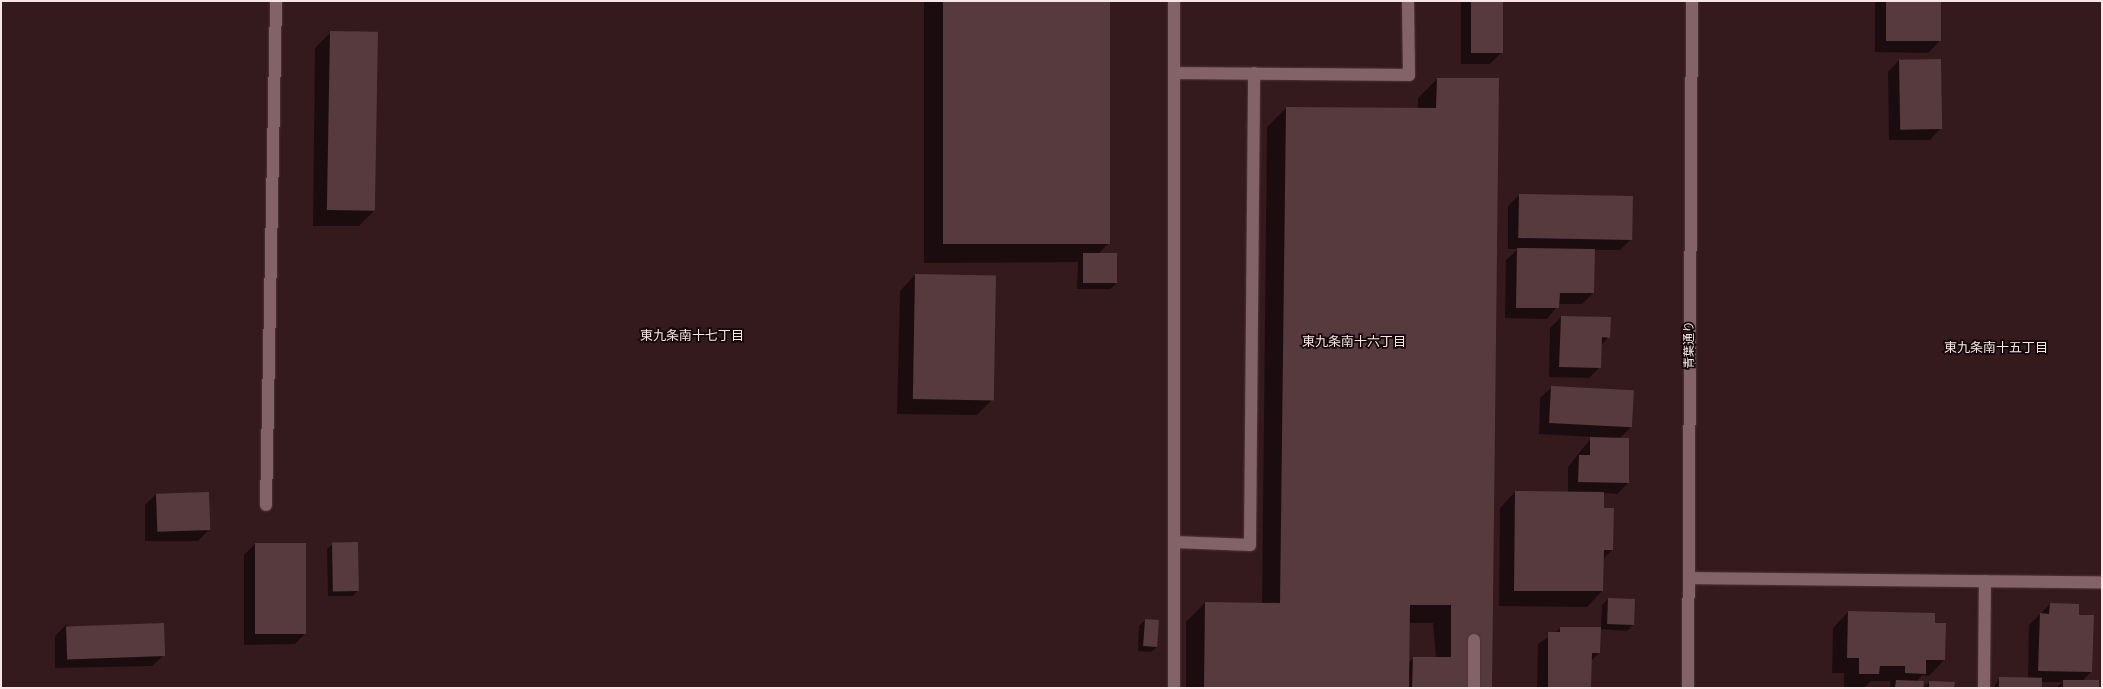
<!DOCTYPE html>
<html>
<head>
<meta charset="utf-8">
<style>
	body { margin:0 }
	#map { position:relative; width:2103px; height:689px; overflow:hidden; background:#34191d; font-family:Helvetica,"Noto Sans JP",sans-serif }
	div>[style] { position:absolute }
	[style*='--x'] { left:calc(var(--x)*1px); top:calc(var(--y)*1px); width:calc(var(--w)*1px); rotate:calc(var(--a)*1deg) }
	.shadow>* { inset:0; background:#0007 }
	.building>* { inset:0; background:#573a3e; transform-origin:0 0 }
	.roads { filter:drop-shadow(0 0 1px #4b3639) drop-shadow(0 0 1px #4b3639) }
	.service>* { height:12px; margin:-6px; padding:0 6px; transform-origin:6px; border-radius:6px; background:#836367 }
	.minor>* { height:12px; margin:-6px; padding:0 6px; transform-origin:6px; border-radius:6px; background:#836367 }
	.tertiary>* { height:12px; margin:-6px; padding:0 6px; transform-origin:6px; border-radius:6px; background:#836367 }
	span { translate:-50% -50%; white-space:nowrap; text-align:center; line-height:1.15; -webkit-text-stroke:3.5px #14080a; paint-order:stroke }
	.street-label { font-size:12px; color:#f8e5e7 }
	.neighbourhood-label { font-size:13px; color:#f8e5e7 }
	.frame { position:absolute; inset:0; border:2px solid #f8e5e7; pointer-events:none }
</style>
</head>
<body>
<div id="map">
	<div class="shadow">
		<div style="clip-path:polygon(924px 1px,1109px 1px,1109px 243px,1098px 254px,1116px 284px,1110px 289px,1077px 289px,1078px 262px,924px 263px)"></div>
		<div style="clip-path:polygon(1461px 1px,1502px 1px,1501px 53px,1490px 64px,1461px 64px)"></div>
		<div style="clip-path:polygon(1875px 1px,1940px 1px,1939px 42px,1928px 53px,1875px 52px)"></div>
		<div style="clip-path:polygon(331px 32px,374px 211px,359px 226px,313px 226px,315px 48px)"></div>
		<div style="clip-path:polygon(1899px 60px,1941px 128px,1930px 140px,1889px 140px,1888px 72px)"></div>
		<div style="clip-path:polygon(evenodd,1437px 79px,1491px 688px,1186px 688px,1186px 622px,1205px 603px,1262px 604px,1267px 127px,1286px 108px,1418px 109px,1418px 98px,1437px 79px,1409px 623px,1433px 623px,1436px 658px,1413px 658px,1409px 662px,1409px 623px)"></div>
		<div style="clip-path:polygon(1519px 195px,1631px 239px,1620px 250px,1594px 250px,1593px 293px,1582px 304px,1559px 304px,1547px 319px,1505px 318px,1506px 260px,1518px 249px,1508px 249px,1508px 206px)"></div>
		<div style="clip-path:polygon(915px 275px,993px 399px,977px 415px,897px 414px,900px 291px)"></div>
		<div style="clip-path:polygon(1561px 317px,1609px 337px,1601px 345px,1600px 367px,1589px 378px,1549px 377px,1550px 328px)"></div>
		<div style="clip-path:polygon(1552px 387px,1631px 427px,1619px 439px,1628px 483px,1617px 494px,1603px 493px,1602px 509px,1612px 550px,1602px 560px,1602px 591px,1587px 607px,1499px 606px,1500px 508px,1515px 492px,1568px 493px,1568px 467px,1592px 437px,1539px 434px,1540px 398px)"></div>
		<div style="clip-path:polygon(156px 494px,209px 530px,198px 541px,145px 541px,145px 505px)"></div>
		<div style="clip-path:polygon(255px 544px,305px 544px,306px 633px,295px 644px,244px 645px,244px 555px)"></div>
		<div style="clip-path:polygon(333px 544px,358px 590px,353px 596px,328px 596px,327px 549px)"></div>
		<div style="clip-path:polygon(1608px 599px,1633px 625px,1627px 631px,1599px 629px,1599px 653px,1591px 661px,1590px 688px,1537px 688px,1538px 644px,1561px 628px,1601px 628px,1602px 605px)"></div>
		<div style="clip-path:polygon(2050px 604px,2078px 616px,2091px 672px,2082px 681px,2097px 688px,2056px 688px,2062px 682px,2041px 682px,2041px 688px,1994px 688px,1999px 678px,2028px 678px,2029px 625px)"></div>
		<div style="clip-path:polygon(1848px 612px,1934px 624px,1944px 660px,1929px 676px,1922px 675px,1916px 682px,1922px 688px,1890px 688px,1890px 681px,1871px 681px,1864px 688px,1844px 688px,1844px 673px,1832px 673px,1833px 628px)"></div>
		<div style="clip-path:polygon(1145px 620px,1157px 647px,1151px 652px,1138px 651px,1139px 626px)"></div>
		<div style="clip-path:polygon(66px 625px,164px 655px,152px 666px,55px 668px,55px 636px)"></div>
		<div style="clip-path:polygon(1930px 682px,1953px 688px,1923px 688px)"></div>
	</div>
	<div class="building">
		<div style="left:943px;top:1px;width:167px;height:243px"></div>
		<div style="left:1471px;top:1px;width:32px;height:52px"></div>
		<div style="left:1886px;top:1px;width:55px;height:40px"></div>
		<div style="left:330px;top:31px;width:48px;height:179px;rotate:1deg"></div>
		<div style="left:1941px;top:59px;width:70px;height:42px;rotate:89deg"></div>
		<div style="clip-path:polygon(1437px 78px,1499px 78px,1492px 688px,1412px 688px,1413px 657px,1451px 657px,1451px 605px,1410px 605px,1409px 688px,1204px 688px,1205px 602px,1280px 603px,1286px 107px,1436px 108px)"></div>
		<div style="left:1519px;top:194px;width:114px;height:44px;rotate:1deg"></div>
		<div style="clip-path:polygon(1517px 248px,1595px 249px,1594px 293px,1560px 293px,1559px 308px,1516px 308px)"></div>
		<div style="left:1083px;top:253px;width:34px;height:30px"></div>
		<div style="left:915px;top:274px;width:81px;height:125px;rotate:1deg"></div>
		<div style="clip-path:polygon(1561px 316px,1611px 317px,1610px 338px,1602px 337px,1601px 368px,1559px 367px)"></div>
		<div style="left:1551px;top:386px;width:83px;height:37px;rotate:3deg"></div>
		<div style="clip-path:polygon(1590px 437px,1629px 438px,1629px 483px,1578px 482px,1579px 455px,1590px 455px)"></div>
		<div style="clip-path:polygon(1515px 491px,1604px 492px,1604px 508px,1614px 508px,1613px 550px,1604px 550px,1603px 591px,1514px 591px)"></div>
		<div style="left:209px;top:492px;width:38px;height:53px;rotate:88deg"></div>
		<div style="left:358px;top:542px;width:49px;height:26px;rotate:89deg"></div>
		<div style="left:255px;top:543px;width:51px;height:91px"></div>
		<div style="left:1608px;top:598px;width:27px;height:26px;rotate:2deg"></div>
		<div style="clip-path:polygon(2050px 603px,2079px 604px,2079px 615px,2094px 615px,2092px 672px,2038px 671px,2040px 613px,2049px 614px)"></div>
		<div style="clip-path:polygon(1848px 611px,1935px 613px,1935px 623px,1946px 623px,1945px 660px,1926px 660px,1926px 674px,1905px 673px,1905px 666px,1880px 666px,1879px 674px,1859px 674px,1859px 658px,1847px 658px)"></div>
		<div style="left:1145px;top:619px;width:14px;height:27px;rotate:4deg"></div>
		<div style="left:164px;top:623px;width:33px;height:98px;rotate:88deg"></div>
		<div style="clip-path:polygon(1560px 627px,1601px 627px,1600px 653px,1592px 653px,1591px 688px,1548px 688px,1548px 632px,1560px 632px)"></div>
		<div style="left:1999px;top:677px;width:43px;height:11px;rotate:1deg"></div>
		<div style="clip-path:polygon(1896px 680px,1924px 681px,1923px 688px,1895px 688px)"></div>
		<div style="left:2063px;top:680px;width:36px;height:8px"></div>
		<div style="clip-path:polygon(1929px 681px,1955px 682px,1954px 688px,1929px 688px)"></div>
	</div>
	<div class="roads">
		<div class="service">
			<div style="--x:1174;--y:73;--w:235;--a:0.5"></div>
			<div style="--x:1409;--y:75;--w:74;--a:-90.8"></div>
			<div style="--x:266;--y:505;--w:504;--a:-88.86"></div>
			<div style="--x:1174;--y:542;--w:76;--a:2.3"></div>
			<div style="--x:1250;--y:545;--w:472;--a:-89.5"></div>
			<div style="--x:1174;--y:688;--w:687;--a:-90"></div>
			<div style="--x:1474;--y:688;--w:48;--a:-90"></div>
		</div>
		<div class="minor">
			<div style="--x:1689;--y:578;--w:413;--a:0.6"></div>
			<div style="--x:1984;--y:688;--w:107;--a:-89.5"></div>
		</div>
		<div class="tertiary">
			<div style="--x:1688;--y:688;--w:687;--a:-89.67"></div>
		</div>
	</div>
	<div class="street-label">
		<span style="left:1690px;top:345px;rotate:-90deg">青葉通り</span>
	</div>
	<div class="neighbourhood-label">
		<span style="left:692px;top:336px">東九条南十七丁目</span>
		<span style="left:1354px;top:342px">東九条南十六丁目</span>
		<span style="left:1996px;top:348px">東九条南十五丁目</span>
	</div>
	<div class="frame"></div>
</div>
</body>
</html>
